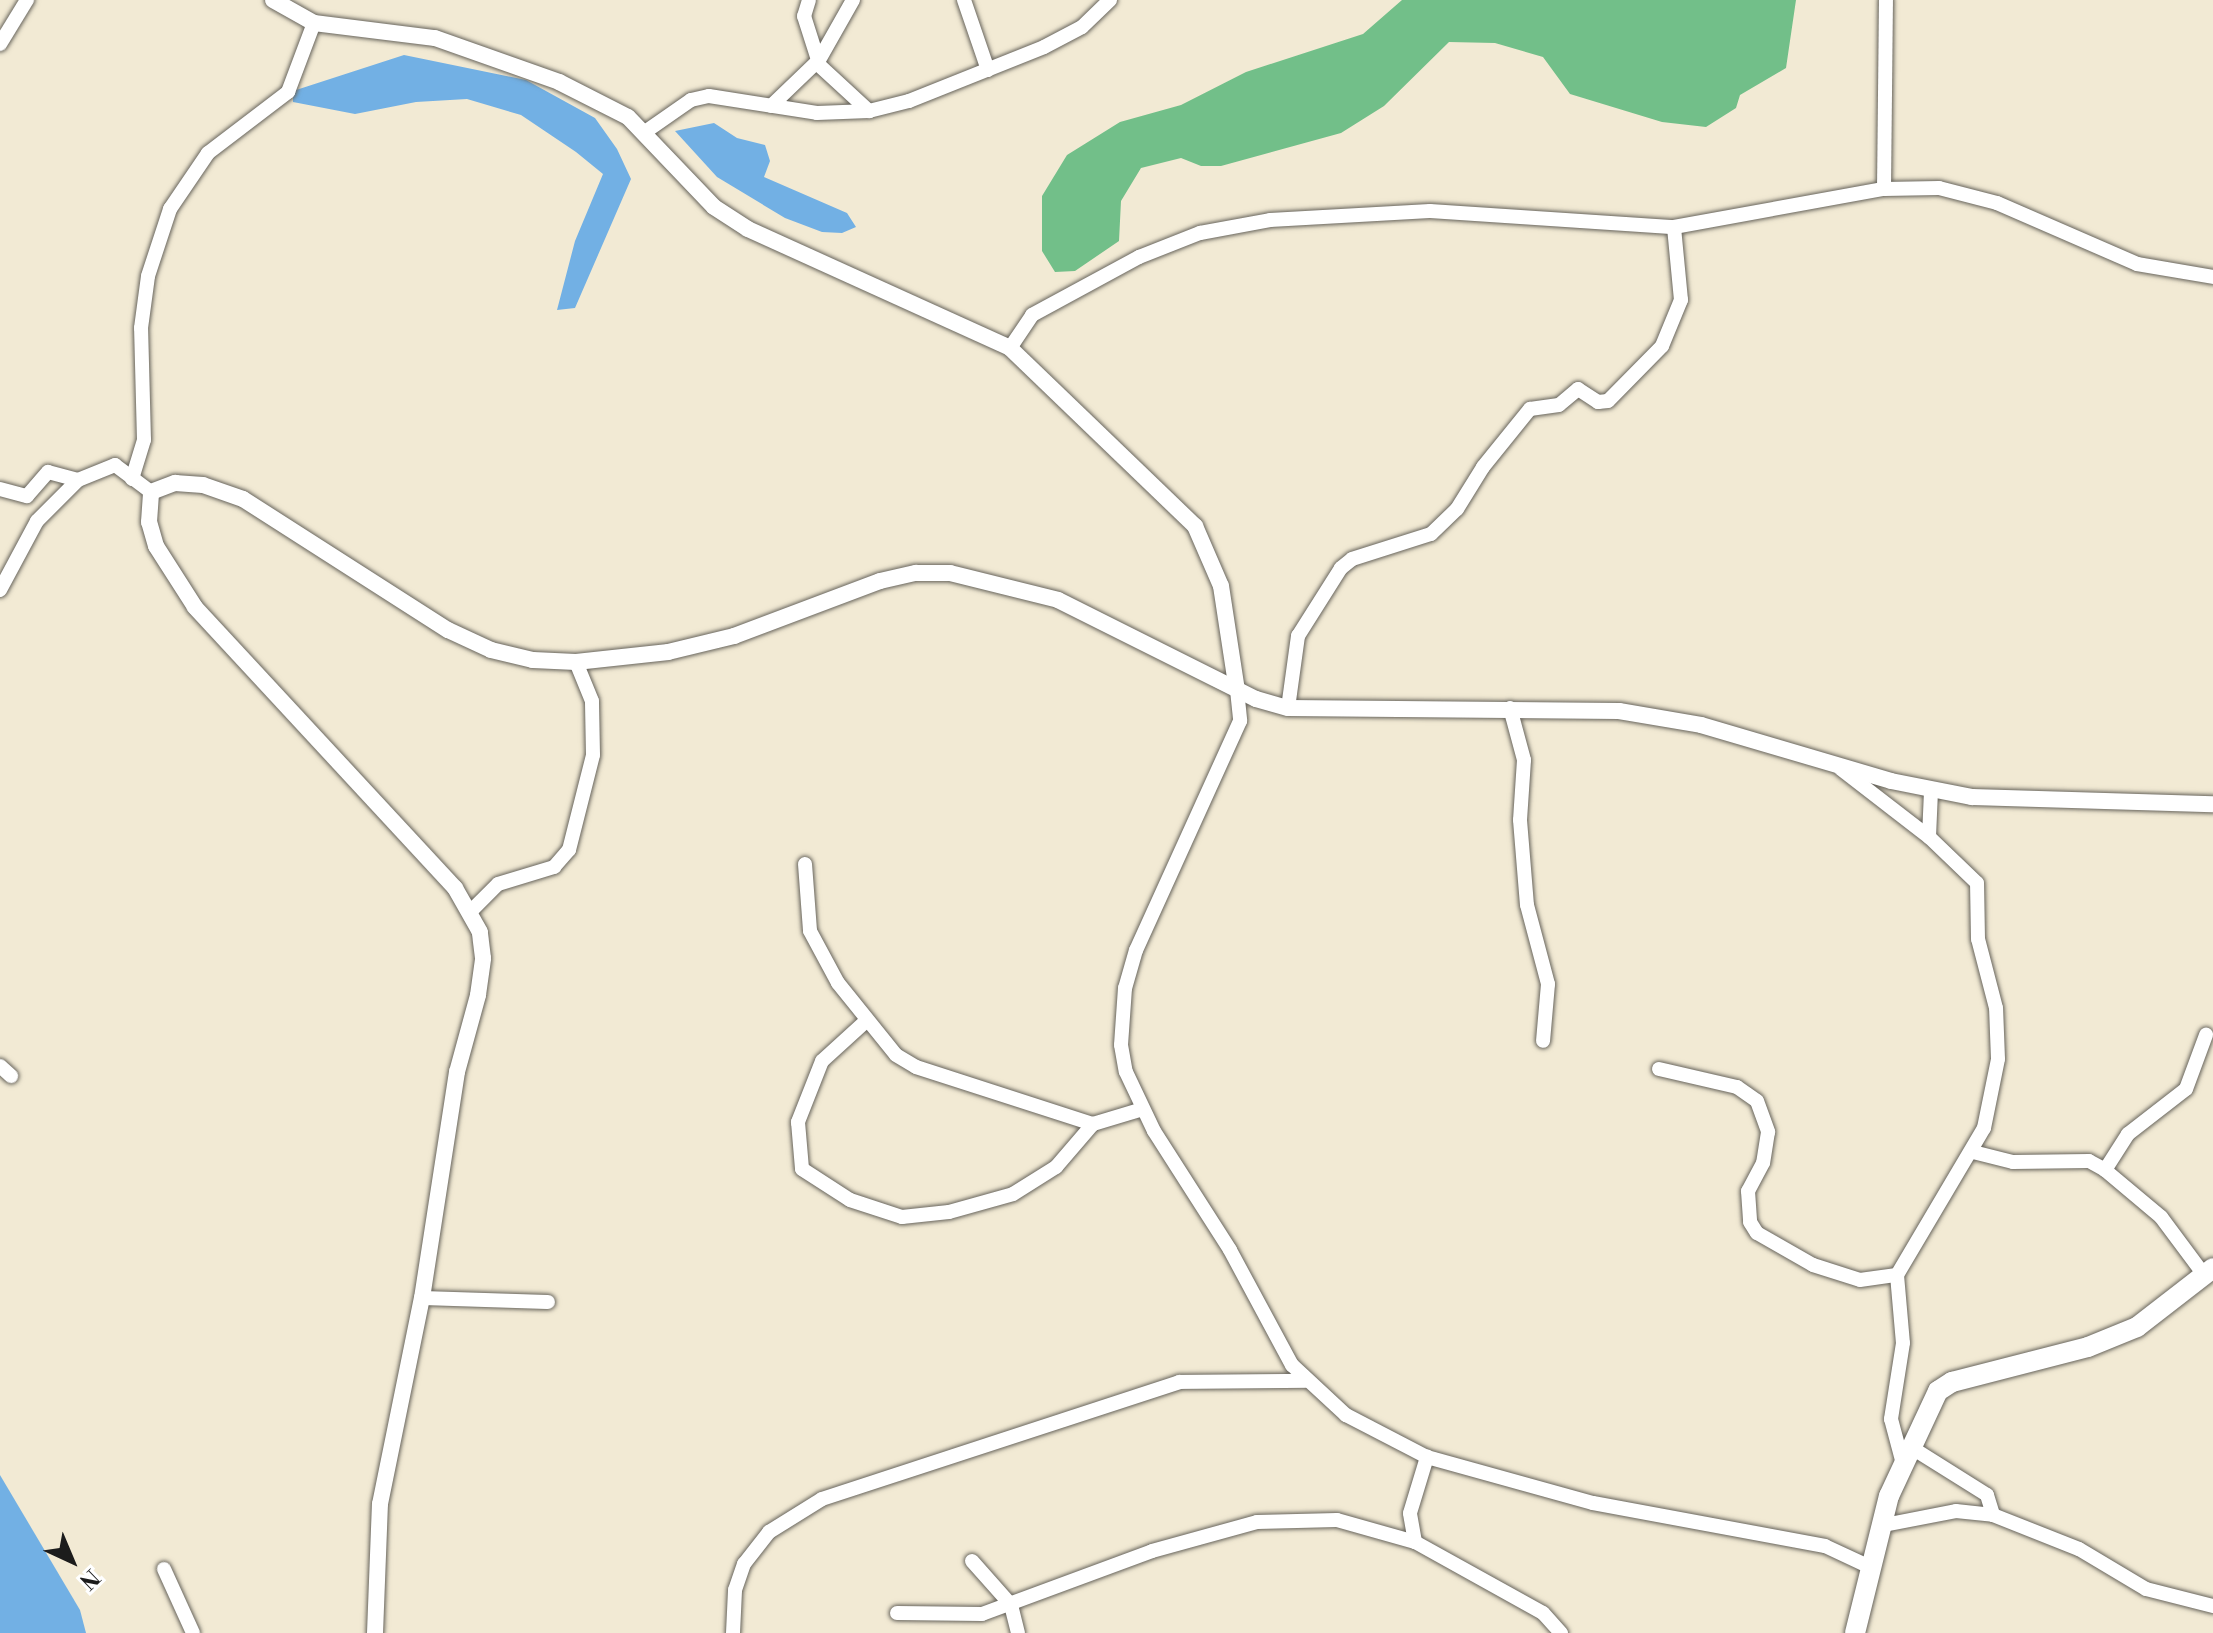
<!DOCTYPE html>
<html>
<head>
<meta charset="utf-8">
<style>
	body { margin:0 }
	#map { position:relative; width:2213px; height:1633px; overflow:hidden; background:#f2ead4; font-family:"Libre Bodoni",serif }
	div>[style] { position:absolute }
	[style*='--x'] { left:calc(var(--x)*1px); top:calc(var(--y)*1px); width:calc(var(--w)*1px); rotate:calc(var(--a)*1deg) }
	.forest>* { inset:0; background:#72bf89 }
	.water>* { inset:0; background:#72b0e4 }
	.roads { filter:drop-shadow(0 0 2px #67645c) drop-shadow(0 0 2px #67645c) }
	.minor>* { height:14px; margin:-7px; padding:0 7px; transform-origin:7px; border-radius:7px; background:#fff }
	.major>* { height:16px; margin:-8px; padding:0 8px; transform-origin:8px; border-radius:8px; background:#fff }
	.highway>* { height:20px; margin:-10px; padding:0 10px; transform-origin:10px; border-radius:10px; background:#fff }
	span { translate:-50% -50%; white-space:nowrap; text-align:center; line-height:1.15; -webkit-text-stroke:7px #fff; paint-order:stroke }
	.north { position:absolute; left:32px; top:1521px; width:80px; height:80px; -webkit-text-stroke:6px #fff; paint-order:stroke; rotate:136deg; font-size:22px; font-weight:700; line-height:32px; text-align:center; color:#1c1c1c }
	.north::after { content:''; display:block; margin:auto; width:28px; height:36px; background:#1c1c1c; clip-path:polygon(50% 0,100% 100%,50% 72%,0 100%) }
</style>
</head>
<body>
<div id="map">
	<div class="forest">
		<div style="clip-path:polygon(1402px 0,1796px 0,1786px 68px,1740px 95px,1736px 108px,1706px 127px,1662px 122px,1570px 94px,1543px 57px,1495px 43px,1449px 42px,1384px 106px,1341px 133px,1221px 166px,1201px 166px,1181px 158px,1141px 168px,1121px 201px,1119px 241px,1075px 271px,1055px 272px,1042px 251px,1042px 196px,1067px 155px,1120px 122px,1181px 105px,1246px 72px,1363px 34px)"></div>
	</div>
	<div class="water">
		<div style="clip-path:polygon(404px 55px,526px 80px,595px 118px,617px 149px,631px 179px,575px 308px,557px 310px,575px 241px,603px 174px,576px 152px,521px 115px,467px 99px,416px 102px,355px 114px,293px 102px,293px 91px)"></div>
		<div style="clip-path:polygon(714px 123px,737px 138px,765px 145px,770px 161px,764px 177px,847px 213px,856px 227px,842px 233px,822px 232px,785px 218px,717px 177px,675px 131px)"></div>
		<div style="clip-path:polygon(0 1475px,80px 1610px,86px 1633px,0 1633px)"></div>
	</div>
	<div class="roads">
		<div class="minor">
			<div style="--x:809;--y:0;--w:17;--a:107"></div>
			<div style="--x:804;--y:16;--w:52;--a:72.3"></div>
			<div style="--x:820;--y:66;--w:67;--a:42.6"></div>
			<div style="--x:964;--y:0;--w:74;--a:71.1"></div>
			<div style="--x:0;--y:44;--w:52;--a:-58.5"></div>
			<div style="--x:771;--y:106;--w:66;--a:-43.8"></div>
			<div style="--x:819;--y:60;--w:69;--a:-60.5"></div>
			<div style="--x:645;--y:132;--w:56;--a:-34.8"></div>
			<div style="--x:691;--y:100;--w:18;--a:-13"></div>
			<div style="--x:709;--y:96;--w:109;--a:8.9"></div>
			<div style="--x:817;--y:113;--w:52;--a:-2.2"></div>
			<div style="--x:869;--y:111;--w:41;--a:-14"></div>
			<div style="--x:909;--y:101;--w:145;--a:-21.8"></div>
			<div style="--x:1044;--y:47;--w:43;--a:-27.8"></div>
			<div style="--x:1082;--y:27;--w:39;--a:-44"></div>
			<div style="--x:1884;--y:189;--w:189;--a:-89.4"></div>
			<div style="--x:1010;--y:348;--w:40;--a:-56"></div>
			<div style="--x:1032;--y:315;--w:122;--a:-28.5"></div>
			<div style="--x:1139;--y:257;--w:66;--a:-21.5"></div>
			<div style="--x:1200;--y:233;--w:71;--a:-10.5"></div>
			<div style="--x:1270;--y:220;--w:160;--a:-3.2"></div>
			<div style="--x:1430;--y:211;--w:245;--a:3.8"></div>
			<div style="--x:1674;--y:227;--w:213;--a:-10.3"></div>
			<div style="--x:1884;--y:189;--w:55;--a:-1"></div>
			<div style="--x:1939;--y:188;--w:60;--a:14.5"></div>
			<div style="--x:1997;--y:203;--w:153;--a:23.5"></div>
			<div style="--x:2137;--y:264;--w:77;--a:9.7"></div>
			<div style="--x:132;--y:479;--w:41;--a:-72.9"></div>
			<div style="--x:144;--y:440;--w:112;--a:-91.5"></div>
			<div style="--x:141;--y:328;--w:52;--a:-82.3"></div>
			<div style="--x:148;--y:276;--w:71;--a:-71.8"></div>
			<div style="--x:170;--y:209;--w:68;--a:-55.8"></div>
			<div style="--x:208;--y:153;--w:101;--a:-37.3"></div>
			<div style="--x:288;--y:92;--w:74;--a:-69.4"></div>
			<div style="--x:0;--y:489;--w:28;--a:15"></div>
			<div style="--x:27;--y:496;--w:32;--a:-49"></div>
			<div style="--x:48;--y:472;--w:31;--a:15"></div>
			<div style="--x:0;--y:590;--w:78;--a:-61.8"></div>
			<div style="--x:37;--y:521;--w:58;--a:-45"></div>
			<div style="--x:78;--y:480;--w:40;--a:-22"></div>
			<div style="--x:115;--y:465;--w:45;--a:36.9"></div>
			<div style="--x:1237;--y:690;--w:31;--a:84"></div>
			<div style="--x:1240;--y:721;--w:252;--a:114.4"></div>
			<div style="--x:1136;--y:950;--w:40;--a:106"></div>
			<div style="--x:1125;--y:988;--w:57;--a:94"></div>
			<div style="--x:1121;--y:1045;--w:27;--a:80"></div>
			<div style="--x:1126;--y:1072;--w:65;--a:64.6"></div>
			<div style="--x:1154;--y:1131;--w:141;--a:57.4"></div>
			<div style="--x:1230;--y:1250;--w:131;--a:61.7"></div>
			<div style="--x:1292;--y:1365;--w:74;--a:42.8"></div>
			<div style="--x:1346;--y:1415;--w:91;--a:27.4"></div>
			<div style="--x:1427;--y:1457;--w:172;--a:15.5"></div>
			<div style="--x:1593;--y:1503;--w:236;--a:10.5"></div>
			<div style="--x:1825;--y:1546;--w:47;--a:24.9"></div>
			<div style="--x:1288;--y:708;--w:73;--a:-82.1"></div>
			<div style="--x:1298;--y:636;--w:80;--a:-57.7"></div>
			<div style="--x:1341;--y:568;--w:14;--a:-39"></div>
			<div style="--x:1352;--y:559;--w:83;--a:-17.6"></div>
			<div style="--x:1431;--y:534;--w:36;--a:-44"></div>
			<div style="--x:1457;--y:509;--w:49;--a:-58.2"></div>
			<div style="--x:1483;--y:467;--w:75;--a:-51"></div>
			<div style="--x:1530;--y:409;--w:29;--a:-8"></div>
			<div style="--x:1559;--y:405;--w:25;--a:-40"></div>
			<div style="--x:1578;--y:389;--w:24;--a:33"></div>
			<div style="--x:1598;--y:402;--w:10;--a:-6"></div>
			<div style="--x:1608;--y:401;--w:77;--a:-45.5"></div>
			<div style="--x:1662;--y:346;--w:50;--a:-67.6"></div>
			<div style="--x:1681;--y:300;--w:73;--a:-95.5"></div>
			<div style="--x:1510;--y:708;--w:54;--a:74.9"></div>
			<div style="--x:1524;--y:760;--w:60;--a:93.8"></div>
			<div style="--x:1520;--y:820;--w:85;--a:85.3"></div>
			<div style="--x:1527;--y:905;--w:82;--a:75.1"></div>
			<div style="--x:1548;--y:984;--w:57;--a:95"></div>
			<div style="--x:1841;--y:769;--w:111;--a:37.7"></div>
			<div style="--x:805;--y:864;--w:67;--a:85.7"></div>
			<div style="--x:810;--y:931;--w:59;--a:61.7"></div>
			<div style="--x:838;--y:983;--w:92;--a:51.1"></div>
			<div style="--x:896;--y:1055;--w:23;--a:31"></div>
			<div style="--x:916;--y:1067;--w:186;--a:17.9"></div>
			<div style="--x:1093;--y:1124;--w:52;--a:-16.7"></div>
			<div style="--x:471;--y:911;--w:38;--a:-45"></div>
			<div style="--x:498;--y:884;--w:59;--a:-16.9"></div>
			<div style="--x:554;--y:867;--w:23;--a:-49"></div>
			<div style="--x:569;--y:850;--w:98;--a:-75.8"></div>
			<div style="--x:593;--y:755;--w:54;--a:-91.1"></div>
			<div style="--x:592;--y:701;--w:42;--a:-112.3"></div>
			<div style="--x:866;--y:1021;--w:59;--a:137.7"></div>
			<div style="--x:822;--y:1061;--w:66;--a:111.5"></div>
			<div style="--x:798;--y:1122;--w:47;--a:85.1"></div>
			<div style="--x:802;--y:1169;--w:57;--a:32.9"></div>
			<div style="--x:850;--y:1200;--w:55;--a:18.1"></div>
			<div style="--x:902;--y:1217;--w:47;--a:-6.1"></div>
			<div style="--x:949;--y:1212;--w:66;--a:-15.7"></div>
			<div style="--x:1013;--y:1194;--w:51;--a:-32.1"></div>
			<div style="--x:1056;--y:1167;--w:57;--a:-49.3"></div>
			<div style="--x:0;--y:1066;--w:15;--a:42"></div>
			<div style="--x:1659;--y:1069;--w:80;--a:13"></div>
			<div style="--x:1737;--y:1087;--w:24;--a:35"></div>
			<div style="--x:1757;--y:1101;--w:33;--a:70"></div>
			<div style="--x:1768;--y:1132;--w:31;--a:99"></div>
			<div style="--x:1763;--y:1163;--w:32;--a:118"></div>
			<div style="--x:1748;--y:1191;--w:31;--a:86"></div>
			<div style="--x:1750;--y:1222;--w:13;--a:58"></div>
			<div style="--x:1757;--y:1233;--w:64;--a:29.7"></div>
			<div style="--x:1813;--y:1265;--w:49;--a:17.7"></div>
			<div style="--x:1860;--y:1280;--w:37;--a:-8"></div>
			<div style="--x:1897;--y:1275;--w:171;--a:-59.4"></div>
			<div style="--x:1984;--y:1128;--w:70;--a:-78.5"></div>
			<div style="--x:1998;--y:1059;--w:51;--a:-92.2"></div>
			<div style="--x:1996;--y:1008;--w:71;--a:-104.6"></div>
			<div style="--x:1978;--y:939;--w:56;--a:-91"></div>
			<div style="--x:1977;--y:883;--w:66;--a:-136.2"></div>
			<div style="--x:1929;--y:837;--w:46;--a:-87.5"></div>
			<div style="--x:1973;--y:1152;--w:41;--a:14"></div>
			<div style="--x:2013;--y:1162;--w:76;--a:-0.8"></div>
			<div style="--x:2089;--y:1161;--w:18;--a:29"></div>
			<div style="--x:2105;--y:1170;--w:73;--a:40"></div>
			<div style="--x:2161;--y:1217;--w:74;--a:53.3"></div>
			<div style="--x:2105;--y:1170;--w:43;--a:-57.4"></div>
			<div style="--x:2128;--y:1134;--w:73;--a:-37.8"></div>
			<div style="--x:2186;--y:1089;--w:58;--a:-69.7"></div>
			<div style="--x:1897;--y:1275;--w:68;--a:85"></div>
			<div style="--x:1903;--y:1343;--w:77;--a:99"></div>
			<div style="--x:1891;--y:1419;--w:42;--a:75"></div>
			<div style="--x:422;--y:1298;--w:126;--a:1.8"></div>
			<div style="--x:1909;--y:1446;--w:92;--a:32.1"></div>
			<div style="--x:1987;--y:1495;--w:21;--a:73"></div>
			<div style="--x:1879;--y:1526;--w:78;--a:-11"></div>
			<div style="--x:1956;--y:1511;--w:37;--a:6"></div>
			<div style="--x:1993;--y:1515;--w:92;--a:21.6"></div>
			<div style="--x:2079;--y:1549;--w:78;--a:30.8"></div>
			<div style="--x:2146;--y:1589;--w:69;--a:14.2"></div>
			<div style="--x:1415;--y:1542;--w:29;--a:-100"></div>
			<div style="--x:1410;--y:1513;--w:59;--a:-73.1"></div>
			<div style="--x:972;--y:1561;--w:59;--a:48.4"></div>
			<div style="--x:1011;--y:1605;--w:29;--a:76"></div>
			<div style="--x:164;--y:1569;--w:70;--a:65.6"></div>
			<div style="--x:897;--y:1613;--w:85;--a:0.7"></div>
			<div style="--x:982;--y:1614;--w:181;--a:-20.3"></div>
			<div style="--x:1152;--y:1551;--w:109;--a:-15.4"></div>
			<div style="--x:1257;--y:1522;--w:80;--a:-1.4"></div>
			<div style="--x:1337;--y:1520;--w:81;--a:15.8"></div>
			<div style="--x:1415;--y:1542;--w:146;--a:29"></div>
			<div style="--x:1543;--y:1613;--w:27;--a:48"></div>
			<div style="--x:733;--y:1633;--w:43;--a:-87.3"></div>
			<div style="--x:735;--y:1590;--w:28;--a:-71"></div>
			<div style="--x:744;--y:1564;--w:41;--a:-52"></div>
			<div style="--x:769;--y:1532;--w:62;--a:-31.9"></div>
			<div style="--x:822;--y:1499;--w:376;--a:-18.1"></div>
			<div style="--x:1179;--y:1382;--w:126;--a:-0.5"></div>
		</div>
		<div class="major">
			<div style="--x:273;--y:0;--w:47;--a:29.3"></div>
			<div style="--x:314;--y:23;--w:122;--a:7.1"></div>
			<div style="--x:435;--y:38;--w:132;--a:19.5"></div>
			<div style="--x:559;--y:82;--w:77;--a:26.9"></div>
			<div style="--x:628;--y:117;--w:124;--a:46.3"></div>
			<div style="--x:714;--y:207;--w:40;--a:32.9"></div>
			<div style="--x:748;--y:229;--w:288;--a:24.4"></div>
			<div style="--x:1010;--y:348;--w:257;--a:43.9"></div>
			<div style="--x:1195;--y:526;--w:65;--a:66.6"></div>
			<div style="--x:1221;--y:586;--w:105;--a:81.3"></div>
			<div style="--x:375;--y:1633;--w:129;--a:-87.8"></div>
			<div style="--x:380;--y:1504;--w:210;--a:-78.5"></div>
			<div style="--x:422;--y:1298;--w:229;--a:-81.2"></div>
			<div style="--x:457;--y:1072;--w:80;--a:-74.7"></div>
			<div style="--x:478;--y:995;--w:37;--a:-82"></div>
			<div style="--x:483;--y:958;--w:26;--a:-97"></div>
			<div style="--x:480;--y:932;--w:51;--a:-119.6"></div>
			<div style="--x:455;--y:888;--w:383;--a:-132.8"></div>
			<div style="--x:195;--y:607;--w:72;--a:-122.6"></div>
			<div style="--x:156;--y:546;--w:25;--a:-106"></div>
			<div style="--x:149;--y:522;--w:30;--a:-86"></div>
			<div style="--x:151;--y:492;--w:26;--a:-21"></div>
			<div style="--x:175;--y:483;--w:28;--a:4"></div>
			<div style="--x:203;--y:485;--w:42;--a:19.3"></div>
			<div style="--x:243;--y:499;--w:243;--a:32.6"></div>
			<div style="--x:448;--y:630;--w:47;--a:24.9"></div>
			<div style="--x:491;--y:650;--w:43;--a:13.4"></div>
			<div style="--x:533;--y:660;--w:43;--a:2.7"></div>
			<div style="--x:576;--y:662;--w:93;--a:-6.2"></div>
			<div style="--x:668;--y:652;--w:68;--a:-13.6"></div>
			<div style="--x:734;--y:636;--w:156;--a:-20.6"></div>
			<div style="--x:880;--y:581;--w:37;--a:-13"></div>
			<div style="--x:916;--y:573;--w:34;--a:0"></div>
			<div style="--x:950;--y:573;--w:111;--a:14"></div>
			<div style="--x:1058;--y:600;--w:221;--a:26.6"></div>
			<div style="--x:1256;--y:699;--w:33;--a:16"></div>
			<div style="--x:1288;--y:708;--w:331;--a:0.5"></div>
			<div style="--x:1619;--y:711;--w:83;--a:9.7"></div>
			<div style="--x:1701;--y:725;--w:198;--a:16.4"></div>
			<div style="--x:1891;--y:781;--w:83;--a:11.2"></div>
			<div style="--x:1972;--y:797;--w:241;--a:1.7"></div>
		</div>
		<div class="highway">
			<div style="--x:1855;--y:1633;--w:141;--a:-76.1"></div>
			<div style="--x:1889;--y:1496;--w:116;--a:-65"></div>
			<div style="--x:1938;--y:1391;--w:17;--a:-33"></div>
			<div style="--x:1952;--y:1382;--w:140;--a:-14.4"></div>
			<div style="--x:2088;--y:1347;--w:53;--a:-22.2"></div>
			<div style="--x:2137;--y:1327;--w:96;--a:-37.8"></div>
		</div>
	</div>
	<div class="north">N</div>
</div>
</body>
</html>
